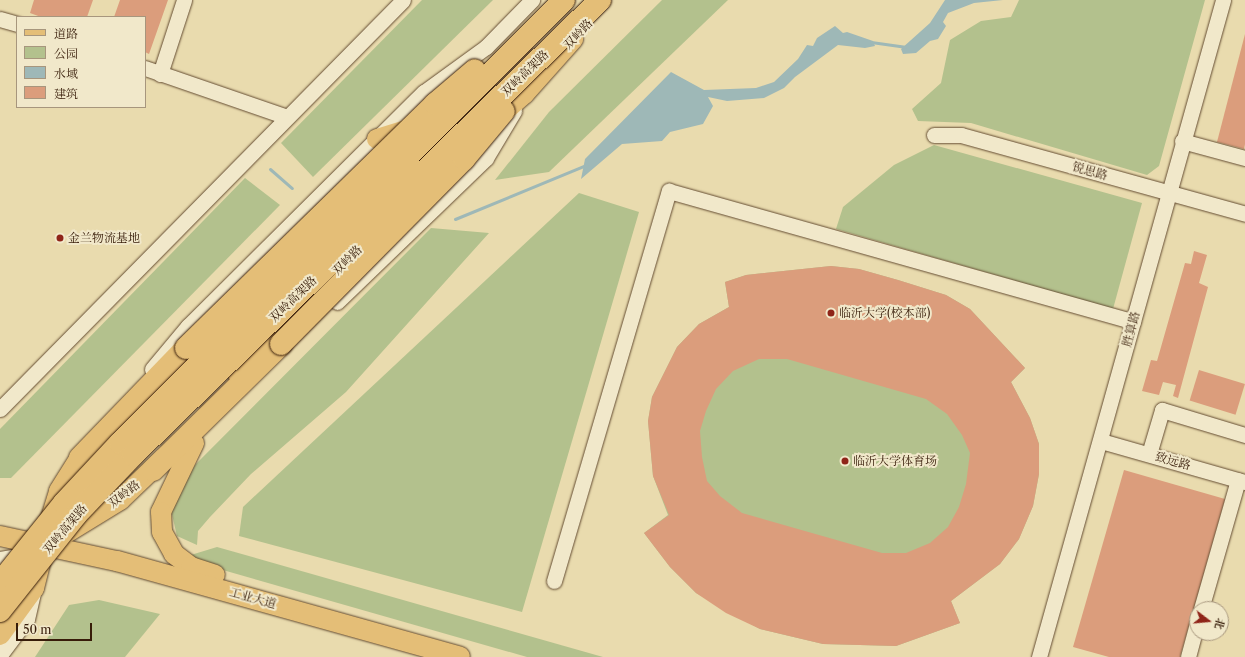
<!DOCTYPE html>
<html>
<head>
<meta charset="utf-8">
<style>
	body { margin:0 }
	#map { position:relative; width:1245px; height:657px; overflow:hidden; background:#e9dbae; font-family:"Libre Caslon Text","Noto Serif SC",serif }
	div>[style] { position:absolute }
	[style*='--x'] { left:calc(var(--x)*1px); top:calc(var(--y)*1px); width:calc(var(--w)*1px); rotate:calc(var(--a)*1deg) }
	.green>* { inset:0; background:#b3c18d }
	.water>* { inset:0; background:#9eb8b7 }
	.stream>* { height:3px; margin:-1.5px; padding:0 1.5px; transform-origin:1.5px; border-radius:1.5px; background:#9eb8b7 }
	.building>* { inset:0; background:#db9d7c; transform-origin:0 0 }
	.roads { filter:drop-shadow(0 0 1px #644c32) drop-shadow(0 0 1px #644c32) }
	.minor>* { height:15px; margin:-7.5px; padding:0 7.5px; transform-origin:7.5px; border-radius:7.5px; background:#f1e8ca }
	.major>* { height:20px; margin:-10px; padding:0 10px; transform-origin:10px; border-radius:10px; background:#e4be77 }
	.highway>* { height:22px; margin:-11px; padding:0 11px; transform-origin:11px; border-radius:11px; background:#e4be77 }
	.bridges { filter:drop-shadow(0 0 1px #371c09) drop-shadow(0 0 1px #371c09) }
	.highway-bridge>* { height:22px; margin:-11px; padding:0 11px; transform-origin:11px; border-radius:11px; background:#e4be77 }
	.dots>* { width:11px; height:11px; translate:-50% -50%; box-sizing:border-box; border:2px solid #f1e8ca; border-radius:50% }
	span { translate:-50% -50%; white-space:nowrap; text-align:center; line-height:1.15; -webkit-text-stroke:4px #f1e8ca; paint-order:stroke }
	.street-label { font-size:12px; color:#371c09 }
	.poi-label { font-size:12px; color:#371c09 }
	.left { translate:0 -50%; text-align:left }
	.legend { position:absolute; left:16px; top:16px; width:130px; height:92px; box-sizing:border-box; background:#f1e8ca; border:1px solid #a7967d; margin:0; padding:5px 7px; list-style:none; font-size:12px; color:#371c09 }
	.legend li { display:flex; align-items:center; gap:8px; height:20px }
	.legend b { width:20px; border:1px solid #a7967d }
	.north { position:absolute; left:1189px; top:601px; width:40px; height:40px; box-sizing:border-box; background:#f1e8ca; border:1px solid #a7967d; border-radius:50%; rotate:106deg; font-size:11px; font-weight:700; line-height:16px; text-align:center; color:#371c09 }
	.north::after { content:''; display:block; margin:auto; width:14px; height:18px; background:#8f2418; clip-path:polygon(50% 0,100% 100%,50% 72%,0 100%) }
	.scale { position:absolute; left:16px; top:623px; width:76px; height:18px; box-sizing:border-box; border:2px solid #371c09; border-top:0; padding-left:5px; font-size:12px; line-height:14px; white-space:nowrap; color:#371c09; -webkit-text-stroke:3px #f1e8ca; paint-order:stroke }
</style>
</head>
<body>
<div id="map">
	<div class="green">
		<div style="clip-path:polygon(422px 0,493px 0,313px 177px,281px 143px)"></div>
		<div style="clip-path:polygon(662px 0,728px 0,549px 172px,495px 180px,549px 112px)"></div>
		<div style="clip-path:polygon(1019px 0,1205px 0,1159px 166px,1147px 175px,971px 123px,918px 121px,912px 109px,941px 83px,950px 40px,981px 21px,1011px 17px)"></div>
		<div style="clip-path:polygon(934px 145px,1142px 203px,1113px 309px,836px 229px,843px 207px,894px 165px)"></div>
		<div style="clip-path:polygon(245px 178px,280px 205px,11px 478px,0 478px,0 429px)"></div>
		<div style="clip-path:polygon(579px 193px,639px 212px,522px 612px,239px 536px,243px 507px)"></div>
		<div style="clip-path:polygon(431px 228px,489px 233px,346px 392px,251px 474px,210px 517px,198px 531px,197px 545px,177px 536px,170px 506px,184px 476px)"></div>
		<div style="clip-path:polygon(831px 266px,859px 269px,898px 280px,946px 295px,970px 309px,1025px 368px,1011px 382px,1030px 418px,1039px 444px,1039px 474px,1033px 506px,1019px 539px,1000px 564px,951px 601px,960px 623px,896px 646px,823px 644px,760px 629px,696px 593px,670px 567px,644px 533px,668px 515px,653px 476px,648px 421px,652px 397px,677px 347px,699px 324px,729px 307px,725px 282px,746px 275px)"></div>
		<div style="clip-path:polygon(217px 547px,603px 657px,527px 657px,181px 558px)"></div>
		<div style="clip-path:polygon(99px 600px,160px 614px,125px 657px,35px 657px,69px 605px)"></div>
	</div>
	<div class="water">
		<div style="clip-path:polygon(945px 0,1003px 0,974px 3px,948px 13px,943px 22px,946px 26px,938px 39px,930px 41px,916px 53px,903px 54px,901px 49px,930px 23px)"></div>
		<div style="clip-path:polygon(835px 26px,843px 33px,847px 32px,873px 41px,875px 46px,865px 48px,838px 45px,795px 77px,784px 88px,764px 98px,727px 101px,708px 97px,713px 106px,703px 124px,670px 132px,662px 141px,622px 144px,581px 179px,585px 159px,671px 72px,704px 90px,756px 88px,774px 82px,798px 59px,807px 45px,813px 46px,817px 38px)"></div>
	</div>
	<div class="stream">
		<div style="--x:871;--y:42;--w:34;--a:8"></div>
		<div style="--x:270;--y:169;--w:29;--a:41"></div>
		<div style="--x:455;--y:219;--w:142;--a:-22.4"></div>
	</div>
	<div class="building">
		<div style="clip-path:polygon(34px 0,93px 0,87px 17px,41px 17px,30px 13px)"></div>
		<div style="clip-path:polygon(120px 0,168px 0,149px 54px,145px 52px,145px 17px,114px 17px)"></div>
		<div style="clip-path:polygon(1245px 34px,1245px 144px,1244px 149px,1217px 142px)"></div>
		<div style="clip-path:polygon(1194px 251px,1207px 255px,1199px 283px,1208px 287px,1178px 398px,1173px 396px,1176px 385px,1163px 382px,1159px 395px,1142px 391px,1151px 360px,1157px 361px,1185px 263px,1191px 264px)"></div>
		<div style="clip-path:polygon(evenodd,831px 266px,859px 269px,898px 280px,946px 295px,970px 309px,1025px 368px,1011px 382px,1030px 418px,1039px 444px,1039px 474px,1033px 506px,1019px 539px,1000px 564px,951px 601px,960px 623px,896px 646px,823px 644px,760px 629px,726px 613px,696px 593px,670px 567px,644px 533px,669px 515px,653px 476px,648px 421px,652px 397px,677px 347px,699px 324px,729px 307px,725px 282px,746px 275px,831px 266px,759px 359px,787px 359px,926px 399px,947px 414px,962px 435px,970px 453px,966px 484px,959px 507px,948px 527px,930px 543px,906px 553px,882px 553px,742px 513px,720px 496px,707px 481px,702px 457px,700px 431px,706px 411px,716px 389px,733px 371px,759px 359px)"></div>
		<div style="left:1199px;top:370px;width:48px;height:32px;rotate:17deg"></div>
		<div style="clip-path:polygon(1124px 470px,1225px 499px,1180px 657px,1109px 657px,1073px 647px)"></div>
	</div>
	<div class="roads">
		<div class="minor">
			<div style="--x:0;--y:19;--w:18;--a:16"></div>
			<div style="--x:145;--y:68;--w:150;--a:19"></div>
			<div style="--x:160;--y:74;--w:78;--a:-72"></div>
			<div style="--x:934;--y:135;--w:27;--a:0"></div>
			<div style="--x:961;--y:135;--w:295;--a:15.5"></div>
			<div style="--x:1182;--y:141;--w:65;--a:15.1"></div>
			<div style="--x:337;--y:302;--w:207;--a:-44"></div>
			<div style="--x:486;--y:158;--w:55;--a:-59.2"></div>
			<div style="--x:152;--y:369;--w:56;--a:-50.1"></div>
			<div style="--x:188;--y:326;--w:332;--a:-44.8"></div>
			<div style="--x:424;--y:92;--w:77;--a:-36"></div>
			<div style="--x:486;--y:47;--w:66;--a:-45.6"></div>
			<div style="--x:0;--y:409;--w:574;--a:-45.42"></div>
			<div style="--x:1101;--y:441;--w:150;--a:15.9"></div>
			<div style="--x:1149;--y:454;--w:46;--a:-73.5"></div>
			<div style="--x:1162;--y:410;--w:87;--a:16.8"></div>
			<div style="--x:0;--y:559;--w:11;--a:-10"></div>
			<div style="--x:554;--y:581;--w:407;--a:-73.6"></div>
			<div style="--x:669;--y:191;--w:482;--a:15.7"></div>
			<div style="--x:1201;--y:609;--w:134;--a:-74"></div>
			<div style="--x:0;--y:655;--w:45;--a:-53.1"></div>
			<div style="--x:27;--y:619;--w:26;--a:-77"></div>
			<div style="--x:1039;--y:657;--w:682;--a:-74.35"></div>
			<div style="--x:1188;--y:657;--w:34;--a:-75"></div>
		</div>
		<div class="major">
			<div style="--x:492;--y:122;--w:43;--a:-41.2"></div>
			<div style="--x:524;--y:94;--w:74;--a:-48.3"></div>
			<div style="--x:377;--y:139;--w:37;--a:-17"></div>
			<div style="--x:238;--y:374;--w:98;--a:-47.1"></div>
			<div style="--x:194;--y:443;--w:76;--a:115.6"></div>
			<div style="--x:161;--y:512;--w:20;--a:87"></div>
			<div style="--x:162;--y:532;--w:25;--a:61"></div>
			<div style="--x:174;--y:554;--w:21;--a:37"></div>
			<div style="--x:191;--y:567;--w:25;--a:18"></div>
			<div style="--x:51;--y:518;--w:28;--a:-73"></div>
			<div style="--x:59;--y:491;--w:39;--a:-58"></div>
			<div style="--x:80;--y:458;--w:16;--a:-43"></div>
			<div style="--x:63;--y:535;--w:67;--a:-31.6"></div>
			<div style="--x:120;--y:500;--w:61;--a:-43.7"></div>
			<div style="--x:0;--y:536;--w:120;--a:12.1"></div>
			<div style="--x:117;--y:561;--w:356;--a:15.6"></div>
			<div style="--x:0;--y:635;--w:58;--a:-54.1"></div>
			<div style="--x:34;--y:588;--w:30;--a:-76"></div>
		</div>
		<div class="highway">
			<div style="--x:80;--y:458;--w:153;--a:-46.1"></div>
			<div style="--x:153;--y:470;--w:180;--a:-44.5"></div>
		</div>
	</div>
	<div class="bridges">
		<div class="highway-bridge">
			<div style="--x:281;--y:344;--w:260;--a:-45.3"></div>
			<div style="--x:464;--y:159;--w:62;--a:-50.2"></div>
			<div style="--x:186;--y:348;--w:349;--a:-44.4"></div>
			<div style="--x:435;--y:104;--w:52;--a:-40.4"></div>
			<div style="--x:0;--y:583;--w:102;--a:-51.3"></div>
			<div style="--x:64;--y:503;--w:82;--a:-47"></div>
			<div style="--x:120;--y:443;--w:627;--a:-44.94"></div>
			<div style="--x:0;--y:611;--w:122;--a:-51.6"></div>
			<div style="--x:76;--y:515;--w:83;--a:-46.5"></div>
			<div style="--x:133;--y:455;--w:652;--a:-44.25"></div>
		</div>
	</div>
	<div class="dots">
		<div style="left:60px;top:238px;background:#8f2418"></div>
		<div style="left:831px;top:313px;background:#8f2418"></div>
		<div style="left:845px;top:461px;background:#8f2418"></div>
	</div>
	<div class="street-label">
		<span style="left:578px;top:34px;rotate:-47deg">双岭路</span>
		<span style="left:525px;top:73px;rotate:-44deg">双岭高架路</span>
		<span style="left:1090px;top:171px;rotate:16deg">锐思路</span>
		<span style="left:347px;top:260px;rotate:-45deg">双岭路</span>
		<span style="left:293px;top:299px;rotate:-44deg">双岭高架路</span>
		<span style="left:1131px;top:329px;rotate:-75deg">胜算路</span>
		<span style="left:1173px;top:461px;rotate:16deg">致远路</span>
		<span style="left:124px;top:494px;rotate:-38deg">双岭路</span>
		<span style="left:65px;top:529px;rotate:-50deg">双岭高架路</span>
		<span style="left:253px;top:598px;rotate:15deg">工业大道</span>
	</div>
	<div class="poi-label">
		<span class="left" style="left:68px;top:238px">金兰物流基地</span>
		<span class="left" style="left:839px;top:313px">临沂大学(校本部)</span>
		<span class="left" style="left:853px;top:461px">临沂大学体育场</span>
	</div>
	<ul class="legend">
	<li><b style="height:5px;background:#e4be77"></b>道路</li>
	<li><b style="height:11px;background:#b3c18d"></b>公园</li>
	<li><b style="height:11px;background:#9eb8b7"></b>水域</li>
	<li><b style="height:11px;background:#db9d7c"></b>建筑</li>
	</ul>
	<div class="north">北</div>
	<div class="scale">50 m</div>
</div>
</body>
</html>
